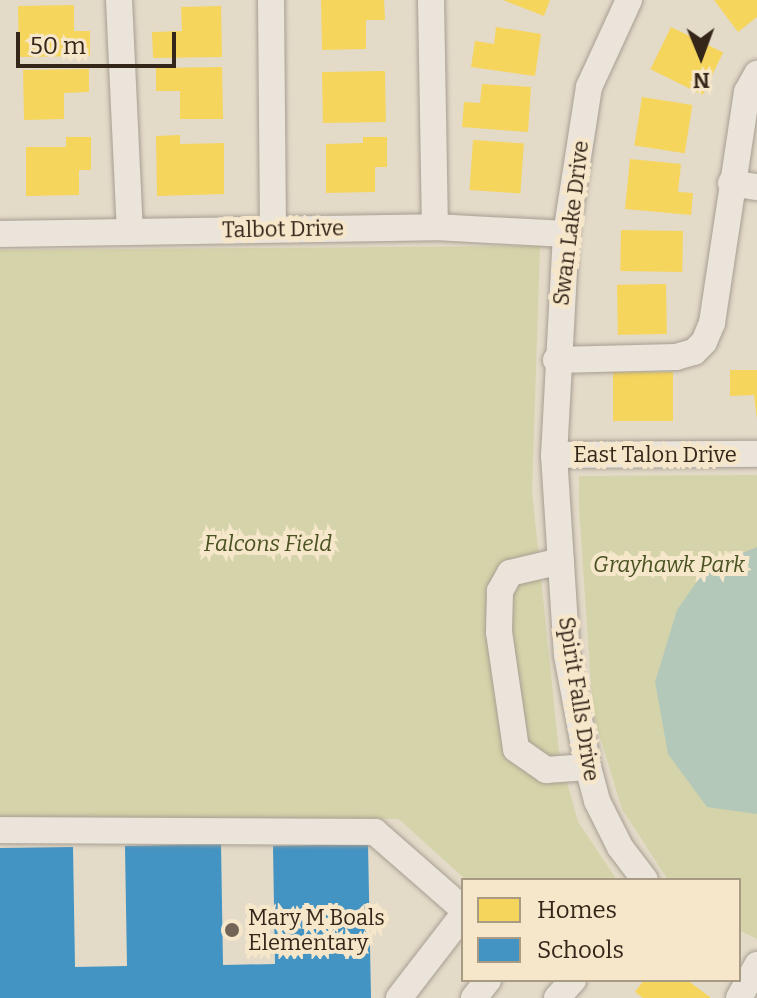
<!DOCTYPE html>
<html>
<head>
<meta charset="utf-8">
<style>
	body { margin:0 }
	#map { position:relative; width:757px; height:998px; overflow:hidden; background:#e3dac8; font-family:Bitter,serif }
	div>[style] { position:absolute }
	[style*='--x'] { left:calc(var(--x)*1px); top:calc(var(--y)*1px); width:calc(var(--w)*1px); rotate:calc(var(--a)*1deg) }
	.green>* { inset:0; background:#d5d3a9 }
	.water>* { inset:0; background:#b4c8ba }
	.homes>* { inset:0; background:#f6d55c; transform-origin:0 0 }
	.schools>* { inset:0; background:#4393c3 }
	.roads { filter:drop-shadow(0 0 2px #a79e92) drop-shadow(0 0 2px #a79e92) }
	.minor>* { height:26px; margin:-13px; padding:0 13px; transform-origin:13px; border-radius:13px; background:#ebe4da }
	.dots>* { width:22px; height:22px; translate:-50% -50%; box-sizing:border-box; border:4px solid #f6e7cb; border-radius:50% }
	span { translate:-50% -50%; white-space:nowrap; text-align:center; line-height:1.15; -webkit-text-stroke:8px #f6e7cb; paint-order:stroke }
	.street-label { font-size:22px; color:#35261a }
	.park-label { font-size:22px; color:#495220; font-style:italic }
	.poi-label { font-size:22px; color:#35261a }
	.left { translate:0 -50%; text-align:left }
	.legend { position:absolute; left:461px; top:878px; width:280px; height:104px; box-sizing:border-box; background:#f6e7cb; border:2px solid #a99a84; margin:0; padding:10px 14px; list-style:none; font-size:24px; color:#35261a }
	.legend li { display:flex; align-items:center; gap:16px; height:40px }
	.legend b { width:40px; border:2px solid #a99a84 }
	.north { position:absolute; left:661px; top:16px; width:80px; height:80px; -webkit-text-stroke:6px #f6e7cb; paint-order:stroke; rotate:179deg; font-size:22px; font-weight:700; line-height:32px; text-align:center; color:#35261a }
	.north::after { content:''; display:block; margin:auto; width:28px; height:36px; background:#35261a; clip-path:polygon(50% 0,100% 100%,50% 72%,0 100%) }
	.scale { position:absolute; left:16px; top:32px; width:160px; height:36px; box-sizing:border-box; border:4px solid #35261a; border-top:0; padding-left:10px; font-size:24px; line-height:28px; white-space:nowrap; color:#35261a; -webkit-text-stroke:6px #f6e7cb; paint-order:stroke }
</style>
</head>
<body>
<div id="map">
	<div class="green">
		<div style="clip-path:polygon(540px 246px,532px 491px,559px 753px,578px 822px,617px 880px,466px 880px,399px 819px,0 820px,0 250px)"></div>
		<div style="clip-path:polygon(757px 475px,757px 939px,739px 930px,739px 880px,668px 880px,622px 809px,593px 714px,579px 508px,579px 476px)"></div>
	</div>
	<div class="water">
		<div style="clip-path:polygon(757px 547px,757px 814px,707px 807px,668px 754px,655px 682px,677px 610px,707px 567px)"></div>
	</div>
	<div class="homes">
		<div style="clip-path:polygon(321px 0,384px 0,385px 20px,366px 20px,366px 49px,322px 50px)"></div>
		<div style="clip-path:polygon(503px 0,550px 0,544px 16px)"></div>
		<div style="clip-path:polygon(714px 0,757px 0,757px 17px,738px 32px)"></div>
		<div style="clip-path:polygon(74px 5px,74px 31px,90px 31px,90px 56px,19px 57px,18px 6px)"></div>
		<div style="clip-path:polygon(221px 6px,222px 57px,153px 58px,152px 32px,182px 31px,181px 7px)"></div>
		<div style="clip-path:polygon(496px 27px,541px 34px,535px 76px,471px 67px,475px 41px,494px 44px)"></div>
		<div style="left:671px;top:27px;width:58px;height:47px;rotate:26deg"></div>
		<div style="clip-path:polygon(222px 67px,223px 119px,180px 119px,180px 91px,156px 91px,156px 68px)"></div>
		<div style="clip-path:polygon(89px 69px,89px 92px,64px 93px,64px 119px,24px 120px,23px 70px)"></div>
		<div style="left:385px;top:71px;width:51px;height:63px;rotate:89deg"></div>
		<div style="clip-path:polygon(482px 84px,531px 87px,528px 132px,462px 127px,464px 102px,480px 103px)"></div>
		<div style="left:642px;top:97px;width:51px;height:49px;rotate:9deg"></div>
		<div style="clip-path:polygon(180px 135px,180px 144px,224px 143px,224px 194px,157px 196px,156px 136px)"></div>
		<div style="clip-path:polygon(66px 137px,91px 137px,91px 170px,79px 170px,79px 195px,26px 196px,26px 147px,66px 147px)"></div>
		<div style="clip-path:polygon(363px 137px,387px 137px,387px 167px,375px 167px,375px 192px,326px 193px,326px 144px,363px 143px)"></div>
		<div style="left:473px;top:140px;width:51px;height:50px;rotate:4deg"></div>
		<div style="clip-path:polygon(630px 159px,681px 164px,678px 192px,693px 193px,691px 215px,625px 209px)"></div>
		<div style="left:621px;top:230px;width:62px;height:41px;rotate:1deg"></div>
		<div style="left:666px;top:284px;width:50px;height:49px;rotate:89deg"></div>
		<div style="clip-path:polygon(730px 370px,757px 370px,757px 419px,754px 395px,730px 396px)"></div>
		<div style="left:673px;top:372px;width:49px;height:60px;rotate:90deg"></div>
		<div style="clip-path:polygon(644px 980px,687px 980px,711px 998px,643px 998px,635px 992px)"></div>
	</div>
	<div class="schools">
		<div style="clip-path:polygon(221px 844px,223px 965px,275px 964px,273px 846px,368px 844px,371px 998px,0 998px,0 848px,73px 847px,75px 967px,127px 966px,125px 846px)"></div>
	</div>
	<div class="roads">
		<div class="minor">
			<div style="--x:119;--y:0;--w:231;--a:87.3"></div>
			<div style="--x:271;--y:0;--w:229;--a:89.5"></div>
			<div style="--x:431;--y:0;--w:227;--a:89"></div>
			<div style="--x:629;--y:0;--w:96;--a:114.7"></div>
			<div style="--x:589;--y:87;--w:149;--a:98.9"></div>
			<div style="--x:566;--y:234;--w:221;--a:93.1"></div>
			<div style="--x:554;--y:455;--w:200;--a:86.3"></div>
			<div style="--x:567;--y:655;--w:114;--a:79.4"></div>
			<div style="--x:588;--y:767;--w:35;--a:75"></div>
			<div style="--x:597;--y:801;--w:51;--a:63.4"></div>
			<div style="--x:620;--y:847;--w:41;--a:52.9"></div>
			<div style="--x:731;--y:183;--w:26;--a:9"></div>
			<div style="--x:0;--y:234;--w:435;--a:-0.9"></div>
			<div style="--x:435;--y:227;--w:131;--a:3.1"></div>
			<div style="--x:556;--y:360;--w:120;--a:-1.4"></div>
			<div style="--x:676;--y:357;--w:19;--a:-16"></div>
			<div style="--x:694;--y:352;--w:14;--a:-45"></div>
			<div style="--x:704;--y:342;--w:21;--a:-67"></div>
			<div style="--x:712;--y:323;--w:234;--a:-81.4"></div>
			<div style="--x:747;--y:92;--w:21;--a:-61"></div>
			<div style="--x:554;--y:455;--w:203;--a:-0.3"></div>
			<div style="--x:561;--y:561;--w:52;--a:166.8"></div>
			<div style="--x:510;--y:573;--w:21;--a:119"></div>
			<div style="--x:500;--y:591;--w:41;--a:91.4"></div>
			<div style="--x:499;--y:632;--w:118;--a:81.7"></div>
			<div style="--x:516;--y:749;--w:37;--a:35"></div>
			<div style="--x:546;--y:770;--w:42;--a:-4.1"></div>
			<div style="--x:0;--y:830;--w:375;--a:0.3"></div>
			<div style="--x:375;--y:832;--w:117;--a:41.2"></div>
			<div style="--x:399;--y:998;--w:105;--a:-52.4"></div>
			<div style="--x:474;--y:998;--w:23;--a:-52"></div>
			<div style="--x:557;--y:998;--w:24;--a:-48"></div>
			<div style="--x:739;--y:998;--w:38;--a:-61"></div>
		</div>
	</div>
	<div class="dots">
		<div style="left:232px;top:930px;background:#726557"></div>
	</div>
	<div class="street-label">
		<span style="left:571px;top:223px;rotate:-83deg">Swan Lake Drive</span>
		<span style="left:283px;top:229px;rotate:-1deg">Talbot Drive</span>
		<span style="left:655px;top:455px">East Talon Drive</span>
		<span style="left:579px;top:699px;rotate:81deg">Spirit Falls Drive</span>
	</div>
	<div class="park-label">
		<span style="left:268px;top:544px">Falcons Field</span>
		<span style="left:669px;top:565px">Grayhawk Park</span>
	</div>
	<div class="poi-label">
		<span class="left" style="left:248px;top:930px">Mary M Boals<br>Elementary</span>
	</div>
	<ul class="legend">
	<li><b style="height:22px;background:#f6d55c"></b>Homes</li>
	<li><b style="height:22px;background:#4393c3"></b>Schools</li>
	</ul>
	<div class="north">N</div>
	<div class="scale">50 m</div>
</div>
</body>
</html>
